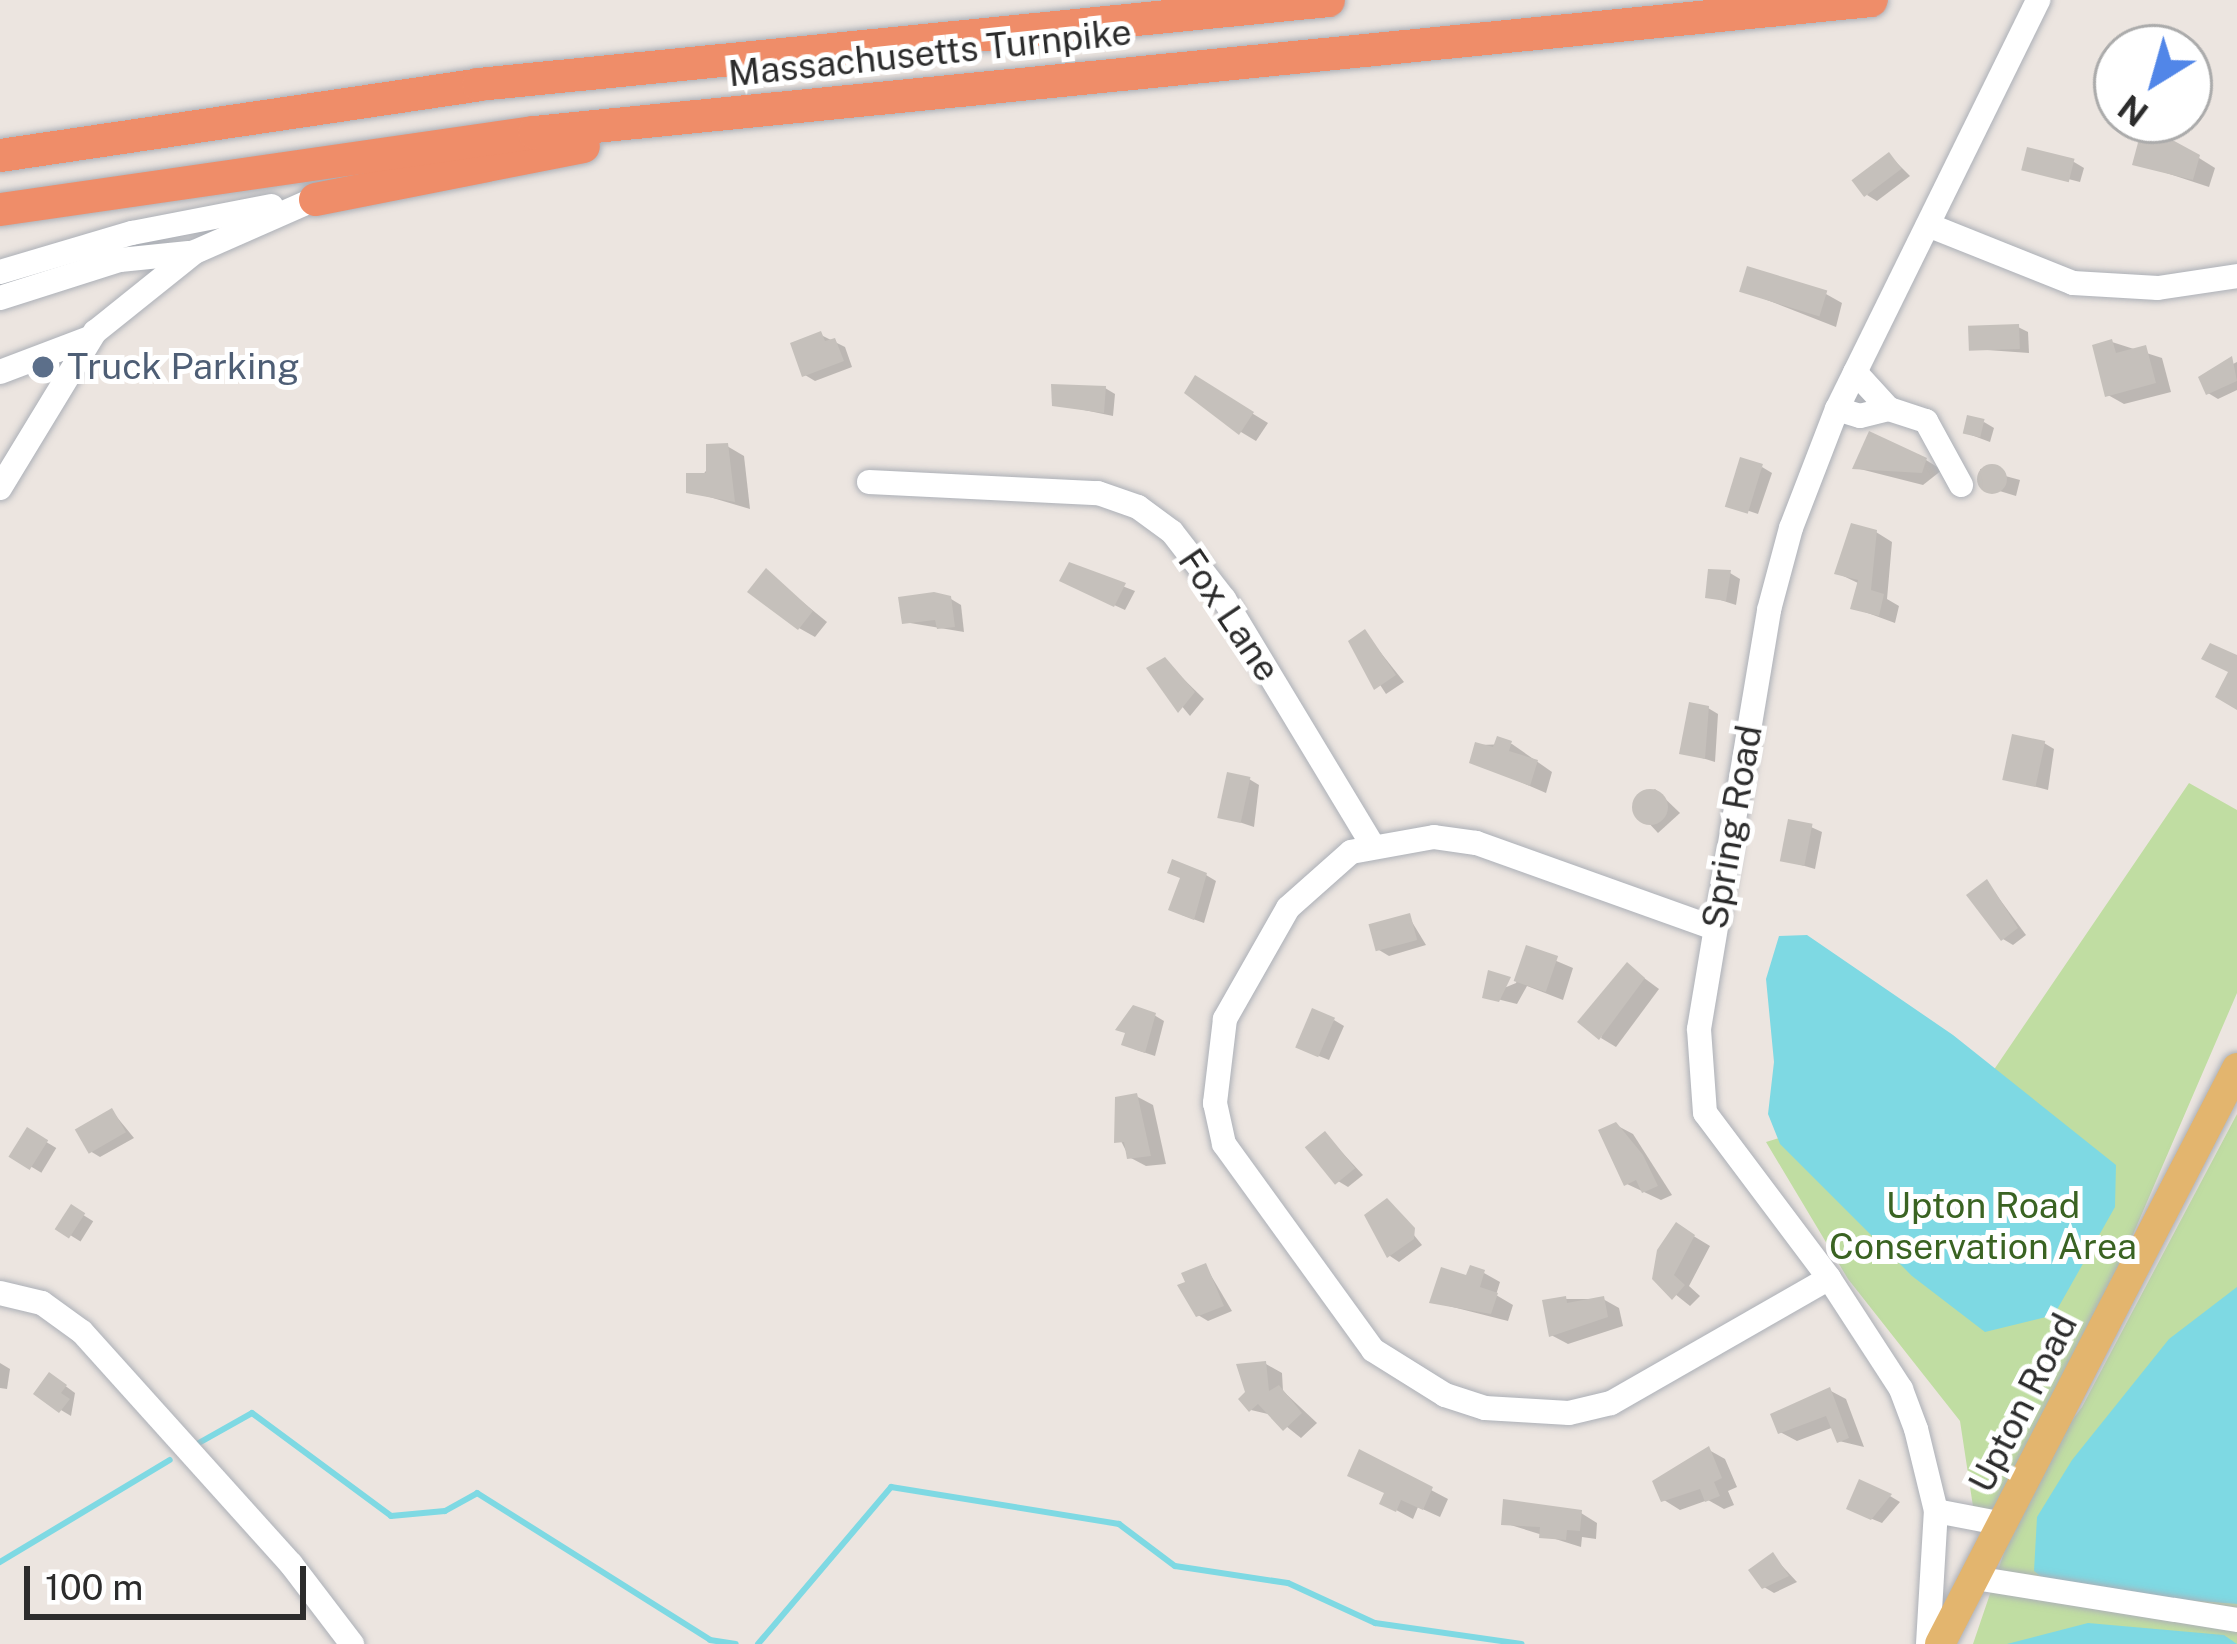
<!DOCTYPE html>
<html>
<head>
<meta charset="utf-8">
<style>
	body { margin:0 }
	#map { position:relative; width:2237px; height:1644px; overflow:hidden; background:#ece5e0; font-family:"Public Sans",sans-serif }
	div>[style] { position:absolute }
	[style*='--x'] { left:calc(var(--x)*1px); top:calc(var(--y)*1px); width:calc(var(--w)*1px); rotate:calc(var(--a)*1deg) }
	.green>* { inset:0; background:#c0dda2 }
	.water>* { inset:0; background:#7ed9e3 }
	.shadow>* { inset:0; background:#0003; transform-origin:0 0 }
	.stream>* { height:6px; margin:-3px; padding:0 3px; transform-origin:3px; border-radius:3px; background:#7ed9e3 }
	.building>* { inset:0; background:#c5c0bb; transform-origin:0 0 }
	.round { border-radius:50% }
	.roads { filter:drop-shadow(0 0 3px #acb0b7) drop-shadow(0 0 3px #acb0b7) }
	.minor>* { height:24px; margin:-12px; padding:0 12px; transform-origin:12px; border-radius:12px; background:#fff }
	.major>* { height:30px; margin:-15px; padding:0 15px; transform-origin:15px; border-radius:15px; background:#e3b56e }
	.highway>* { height:33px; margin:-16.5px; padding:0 16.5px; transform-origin:16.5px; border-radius:16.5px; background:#ef8d69 }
	.dots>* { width:33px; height:33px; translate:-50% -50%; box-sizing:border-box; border:6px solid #fff; border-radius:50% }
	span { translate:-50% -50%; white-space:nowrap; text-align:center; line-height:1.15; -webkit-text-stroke:10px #fff; paint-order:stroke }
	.street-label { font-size:36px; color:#2c2c2c }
	.service-label { font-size:36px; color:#4e5e75 }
	.left { translate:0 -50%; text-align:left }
	.park-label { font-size:36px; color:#3a6322 }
	.north { position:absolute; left:2093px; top:24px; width:120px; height:120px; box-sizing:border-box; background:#fff; border:3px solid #ababab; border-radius:50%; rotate:217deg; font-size:33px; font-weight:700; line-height:48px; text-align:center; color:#2c2c2c }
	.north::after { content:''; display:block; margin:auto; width:42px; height:54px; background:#5186e8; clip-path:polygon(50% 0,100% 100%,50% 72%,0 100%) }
	.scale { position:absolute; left:24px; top:1566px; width:282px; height:54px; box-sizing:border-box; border:6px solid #2c2c2c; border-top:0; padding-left:15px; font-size:36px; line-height:42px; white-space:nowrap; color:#2c2c2c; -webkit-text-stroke:9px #fff; paint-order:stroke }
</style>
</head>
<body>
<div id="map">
	<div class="green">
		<div style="clip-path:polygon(2189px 783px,2237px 810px,2237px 993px,2026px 1483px,2082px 1407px,2237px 1114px,2237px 1644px,1973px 1644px,2027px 1485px,2009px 1522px,1974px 1513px,1960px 1421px,1848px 1279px,1766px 1142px,1991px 1074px)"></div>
	</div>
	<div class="water">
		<div style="clip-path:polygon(1807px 935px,1953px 1035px,2116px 1165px,2115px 1207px,2054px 1315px,1985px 1332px,1912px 1276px,1780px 1144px,1768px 1114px,1774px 1062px,1766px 979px,1779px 936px)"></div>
		<div style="clip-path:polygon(2237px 1287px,2237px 1604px,2058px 1590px,2034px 1571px,2037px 1517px,2072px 1460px,2169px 1339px)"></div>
		<div style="clip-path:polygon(2088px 1623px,2224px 1635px,2237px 1644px,2007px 1644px)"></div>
	</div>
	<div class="shadow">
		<div style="clip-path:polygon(1889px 155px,1910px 176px,1877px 201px,1867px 195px)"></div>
		<div style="clip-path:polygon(2199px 158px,2215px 168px,2209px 187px,2136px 163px)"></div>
		<div style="clip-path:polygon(2074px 162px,2084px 168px,2080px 182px,2025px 168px)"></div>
		<div style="clip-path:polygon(1744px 291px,1826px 294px,1842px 303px,1836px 327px)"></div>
		<div style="clip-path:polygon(2018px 327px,2028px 332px,2029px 353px,1973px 349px)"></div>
		<div style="clip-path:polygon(821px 335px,845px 347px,852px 367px,815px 381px,805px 375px)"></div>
		<div style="clip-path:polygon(2112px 342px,2162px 358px,2171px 392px,2124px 404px,2108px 395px)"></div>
		<div style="clip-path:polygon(2237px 362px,2237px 390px,2218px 399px,2208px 393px,2202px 379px)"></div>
		<div style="clip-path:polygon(1196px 379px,1268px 423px,1256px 441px,1241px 432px)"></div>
		<div style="clip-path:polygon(1105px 388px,1115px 394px,1113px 416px,1055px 404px)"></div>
		<div style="clip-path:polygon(1984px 422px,1994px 428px,1990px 442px,1966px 433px)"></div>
		<div style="clip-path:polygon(727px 446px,744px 456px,750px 509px,689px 491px)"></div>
		<div style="clip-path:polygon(1926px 460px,1942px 470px,1923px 485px,1856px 468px)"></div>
		<div style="clip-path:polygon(1762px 467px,1772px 473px,1758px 514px,1734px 506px)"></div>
		<div style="clip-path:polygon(1980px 469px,2020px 480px,2016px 496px,1980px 485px)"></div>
		<div style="clip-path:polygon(1876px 532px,1892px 542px,1887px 599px,1899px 606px,1895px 623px,1854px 608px,1860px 584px,1837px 573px)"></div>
		<div style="clip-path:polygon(1071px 566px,1135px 591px,1125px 610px,1073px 586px)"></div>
		<div style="clip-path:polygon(766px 572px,827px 622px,815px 637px,799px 628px)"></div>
		<div style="clip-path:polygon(1730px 573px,1740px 579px,1736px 605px,1708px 596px)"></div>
		<div style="clip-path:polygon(951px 599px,961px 605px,964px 632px,904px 622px)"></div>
		<div style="clip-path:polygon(1365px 633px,1404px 682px,1386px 694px,1352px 642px)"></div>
		<div style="clip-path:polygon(1165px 661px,1204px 699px,1190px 716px,1151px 669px)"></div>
		<div style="clip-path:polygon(1708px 708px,1718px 714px,1715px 762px,1683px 752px)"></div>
		<div style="clip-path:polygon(2044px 743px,2054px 749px,2048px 790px,2006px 779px)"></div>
		<div style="clip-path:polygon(1512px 744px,1552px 772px,1546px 793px,1472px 761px,1478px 745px)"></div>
		<div style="clip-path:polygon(1249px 779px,1259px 785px,1254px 827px,1221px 816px)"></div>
		<div style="clip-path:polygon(1655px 789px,1680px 813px,1658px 833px,1633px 806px)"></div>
		<div style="clip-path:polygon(1811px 827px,1822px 832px,1815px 869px,1784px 860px)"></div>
		<div style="clip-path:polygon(1206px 875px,1216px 881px,1204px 923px,1182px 915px,1182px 881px)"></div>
		<div style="clip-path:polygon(1987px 882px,2026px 935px,2013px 945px,2003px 939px)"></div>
		<div style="clip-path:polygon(1409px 917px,1426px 945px,1389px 956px,1379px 950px)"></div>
		<div style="clip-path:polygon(1528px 949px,1573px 968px,1563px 1000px,1527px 986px,1517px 1004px,1485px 996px,1516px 983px)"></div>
		<div style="clip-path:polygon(1628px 966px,1659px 989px,1616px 1047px,1601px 1038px)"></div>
		<div style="clip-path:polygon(1154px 1015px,1164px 1021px,1155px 1056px,1134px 1049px,1128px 1033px)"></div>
		<div style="clip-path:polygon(1334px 1020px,1344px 1026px,1329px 1060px,1309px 1052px)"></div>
		<div style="clip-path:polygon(1136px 1096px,1153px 1105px,1166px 1164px,1146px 1166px,1129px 1157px,1115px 1129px)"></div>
		<div style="clip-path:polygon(112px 1111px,134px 1138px,100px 1157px,90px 1151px)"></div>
		<div style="clip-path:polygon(1616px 1125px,1633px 1134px,1672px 1195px,1661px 1200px,1627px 1184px)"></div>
		<div style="left:28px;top:1131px;width:33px;height:29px;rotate:31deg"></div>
		<div style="clip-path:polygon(1325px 1134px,1363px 1175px,1348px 1187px,1338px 1181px)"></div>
		<div style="clip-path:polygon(1387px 1202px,1422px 1245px,1399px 1262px,1390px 1256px)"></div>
		<div style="left:72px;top:1208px;width:25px;height:24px;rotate:32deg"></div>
		<div style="clip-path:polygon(1677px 1226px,1710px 1246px,1689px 1286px,1700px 1296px,1690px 1306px,1655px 1278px)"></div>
		<div style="clip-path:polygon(1206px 1267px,1232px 1311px,1208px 1321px,1198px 1315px)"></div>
		<div style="clip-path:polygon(1484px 1273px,1500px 1282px,1496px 1295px,1513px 1305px,1508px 1321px,1433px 1302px)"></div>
		<div style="clip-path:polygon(1565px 1299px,1603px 1299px,1619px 1308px,1623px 1326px,1568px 1344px,1551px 1335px)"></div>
		<div style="clip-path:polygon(0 1363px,10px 1369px,7px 1389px,0 1388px)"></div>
		<div style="clip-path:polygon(1266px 1364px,1282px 1373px,1283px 1391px,1317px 1423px,1301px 1438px,1272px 1415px,1251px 1410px)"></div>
		<div style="clip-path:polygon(60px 1382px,75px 1393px,71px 1416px,61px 1410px)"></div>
		<div style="clip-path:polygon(1829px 1390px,1846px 1399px,1864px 1447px,1839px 1441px,1834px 1427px,1797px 1441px,1780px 1432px)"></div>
		<div style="clip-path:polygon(1709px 1450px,1725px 1459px,1737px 1487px,1728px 1491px,1734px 1505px,1724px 1509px,1708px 1500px,1680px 1510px,1664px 1500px)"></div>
		<div style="clip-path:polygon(1361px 1453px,1448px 1499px,1440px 1517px,1418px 1507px,1413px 1519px,1383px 1503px,1387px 1494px)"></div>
		<div style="clip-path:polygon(1890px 1496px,1900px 1502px,1882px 1523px,1860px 1514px)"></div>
		<div style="clip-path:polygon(1581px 1513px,1597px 1523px,1596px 1539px,1582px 1537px,1581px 1547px,1504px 1523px)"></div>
		<div style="clip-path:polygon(1773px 1556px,1797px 1582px,1774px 1593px,1764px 1587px)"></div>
	</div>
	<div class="stream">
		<div style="--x:197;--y:1444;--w:63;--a:-29.4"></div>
		<div style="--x:252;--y:1413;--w:173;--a:36.5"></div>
		<div style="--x:391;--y:1516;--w:54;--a:-5.3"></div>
		<div style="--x:445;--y:1511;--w:37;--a:-29"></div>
		<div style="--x:477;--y:1493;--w:275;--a:32.2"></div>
		<div style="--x:710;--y:1640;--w:26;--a:9"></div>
		<div style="--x:0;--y:1562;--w:198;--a:-31"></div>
		<div style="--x:758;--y:1644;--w:206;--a:-49.7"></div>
		<div style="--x:891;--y:1487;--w:231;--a:9.2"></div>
		<div style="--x:1119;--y:1524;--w:70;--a:36.9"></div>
		<div style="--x:1175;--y:1566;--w:114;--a:8.6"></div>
		<div style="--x:1288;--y:1583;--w:96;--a:24.7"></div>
		<div style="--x:1375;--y:1623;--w:148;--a:8.1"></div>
	</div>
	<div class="building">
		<div style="clip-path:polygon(2143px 124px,2200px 155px,2193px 180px,2132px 165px)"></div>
		<div style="left:2027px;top:147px;width:49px;height:24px;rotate:14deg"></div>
		<div style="left:1889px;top:152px;width:21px;height:47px;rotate:53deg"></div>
		<div style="left:1747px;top:266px;width:84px;height:27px;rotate:17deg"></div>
		<div style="left:2019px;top:324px;width:25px;height:51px;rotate:88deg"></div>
		<div style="clip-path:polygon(821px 331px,825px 341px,835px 338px,844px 361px,802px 377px,790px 343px)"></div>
		<div style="clip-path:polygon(2112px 339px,2116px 353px,2146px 345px,2156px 383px,2105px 397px,2092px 345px)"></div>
		<div style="clip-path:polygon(2232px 356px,2237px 381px,2206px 395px,2198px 377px)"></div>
		<div style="clip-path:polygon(1195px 375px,1254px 412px,1239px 435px,1184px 393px)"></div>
		<div style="clip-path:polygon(1051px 384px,1106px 386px,1104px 413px,1052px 406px)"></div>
		<div style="left:1967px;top:415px;width:18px;height:19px;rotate:13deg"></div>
		<div style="clip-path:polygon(1869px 431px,1927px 458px,1922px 473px,1852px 469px)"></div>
		<div style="clip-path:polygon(728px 443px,735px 502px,686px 493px,686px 473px,706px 473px,706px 444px)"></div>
		<div style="left:1740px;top:457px;width:24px;height:52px;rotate:17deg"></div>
		<div class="round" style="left:1977px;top:464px;width:30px;height:30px"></div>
		<div style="clip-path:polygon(1851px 523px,1877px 530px,1871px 590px,1884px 594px,1879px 616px,1850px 609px,1858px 580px,1834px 574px)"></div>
		<div style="clip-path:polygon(1069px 562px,1126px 583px,1114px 607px,1059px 581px)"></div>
		<div style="clip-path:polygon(766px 568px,813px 611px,798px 630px,747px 592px)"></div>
		<div style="clip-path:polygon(1708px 569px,1731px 570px,1726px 601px,1705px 598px)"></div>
		<div style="clip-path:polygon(934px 592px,951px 596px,955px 627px,937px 629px,935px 620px,902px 624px,898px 597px)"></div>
		<div style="clip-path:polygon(1365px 629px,1396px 675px,1374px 690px,1348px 641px)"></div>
		<div style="clip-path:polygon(2210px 643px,2237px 655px,2237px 710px,2215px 697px,2228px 672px,2201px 659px)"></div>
		<div style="clip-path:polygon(1165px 657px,1195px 692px,1178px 713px,1146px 668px)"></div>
		<div style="clip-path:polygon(1689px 702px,1709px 706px,1705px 759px,1679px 754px)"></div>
		<div style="left:2012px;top:734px;width:34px;height:47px;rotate:12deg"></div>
		<div style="clip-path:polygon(1497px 736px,1512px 741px,1509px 751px,1538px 760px,1530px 786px,1469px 763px,1475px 742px,1493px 747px)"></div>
		<div style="left:1227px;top:772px;width:24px;height:47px;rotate:12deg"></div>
		<div class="round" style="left:1632px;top:789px;width:36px;height:36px"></div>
		<div style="left:1788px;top:819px;width:25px;height:43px;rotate:11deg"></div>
		<div style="clip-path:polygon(1172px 859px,1207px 873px,1194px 920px,1168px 910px,1180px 878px,1167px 873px)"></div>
		<div style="clip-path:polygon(1987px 879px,2018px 928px,2001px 941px,1966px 895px)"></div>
		<div style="left:1410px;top:913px;width:28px;height:43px;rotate:75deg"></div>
		<div style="left:1526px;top:945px;width:34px;height:38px;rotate:19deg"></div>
		<div style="clip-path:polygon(1627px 962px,1645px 978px,1599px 1040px,1577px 1022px)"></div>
		<div style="clip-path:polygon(1488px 970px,1511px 977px,1499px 1002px,1482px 998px)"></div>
		<div style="clip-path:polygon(1133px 1005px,1156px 1013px,1145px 1053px,1121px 1045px,1125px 1033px,1115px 1030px)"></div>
		<div style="left:1312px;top:1008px;width:25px;height:43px;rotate:23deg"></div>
		<div style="clip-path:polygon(1137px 1093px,1151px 1156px,1127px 1159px,1124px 1142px,1114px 1143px,1115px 1097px)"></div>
		<div style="left:112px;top:1108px;width:28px;height:43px;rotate:60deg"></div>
		<div style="clip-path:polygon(1616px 1122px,1643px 1155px,1658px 1186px,1642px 1193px,1636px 1180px,1624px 1186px,1598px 1130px)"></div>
		<div style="left:27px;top:1127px;width:25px;height:35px;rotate:32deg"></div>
		<div style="left:1325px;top:1131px;width:48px;height:26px;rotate:51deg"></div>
		<div style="clip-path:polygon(1387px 1198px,1415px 1228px,1414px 1239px,1387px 1258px,1364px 1215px)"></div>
		<div style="left:71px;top:1204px;width:17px;height:30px;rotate:33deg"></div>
		<div style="clip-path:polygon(1676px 1222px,1695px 1235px,1674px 1275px,1685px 1285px,1672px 1300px,1652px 1279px,1657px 1250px)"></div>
		<div style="clip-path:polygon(1206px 1263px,1224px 1306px,1196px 1317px,1177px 1285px,1185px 1282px,1181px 1273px)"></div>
		<div style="clip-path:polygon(1470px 1265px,1485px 1270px,1480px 1287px,1498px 1293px,1491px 1314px,1429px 1303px,1441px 1267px,1466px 1275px)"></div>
		<div style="clip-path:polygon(1566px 1296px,1567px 1303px,1604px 1296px,1608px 1317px,1549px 1337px,1542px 1300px)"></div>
		<div style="clip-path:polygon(1266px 1361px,1269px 1391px,1279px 1385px,1302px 1413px,1283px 1431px,1258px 1404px,1249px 1412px,1238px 1399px,1245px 1392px,1236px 1364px)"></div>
		<div style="clip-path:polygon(49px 1372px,67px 1385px,61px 1393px,70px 1399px,59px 1413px,33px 1394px)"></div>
		<div style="clip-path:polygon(1830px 1387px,1849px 1438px,1837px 1443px,1826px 1416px,1778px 1434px,1770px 1414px)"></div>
		<div style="clip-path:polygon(1709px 1446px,1722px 1478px,1714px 1482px,1720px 1496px,1705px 1502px,1700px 1489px,1661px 1502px,1652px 1481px)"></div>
		<div style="clip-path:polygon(1359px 1449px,1433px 1487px,1423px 1510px,1401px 1500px,1396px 1512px,1379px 1504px,1384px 1493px,1347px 1476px)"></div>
		<div style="clip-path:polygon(1859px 1479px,1892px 1494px,1871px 1520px,1846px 1509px)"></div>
		<div style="clip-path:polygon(1503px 1499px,1582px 1510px,1580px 1531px,1567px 1530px,1566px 1540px,1539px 1538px,1540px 1527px,1501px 1525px)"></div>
		<div style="clip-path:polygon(1773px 1552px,1789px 1576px,1762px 1589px,1748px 1570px)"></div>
	</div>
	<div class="roads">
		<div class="minor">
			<div style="--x:1928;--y:225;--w:156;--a:21.8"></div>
			<div style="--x:2073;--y:283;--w:85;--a:3.4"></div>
			<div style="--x:2158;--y:288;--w:80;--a:-8.6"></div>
			<div style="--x:0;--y:272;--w:138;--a:-16.5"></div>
			<div style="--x:132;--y:233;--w:142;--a:-11"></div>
			<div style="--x:0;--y:298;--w:126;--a:-17.6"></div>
			<div style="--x:120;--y:260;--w:69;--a:-5.8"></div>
			<div style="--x:0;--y:372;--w:93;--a:-20.8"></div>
			<div style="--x:1837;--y:409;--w:24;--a:17"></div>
			<div style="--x:1860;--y:416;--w:30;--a:-14"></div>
			<div style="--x:1889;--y:409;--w:50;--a:-132.6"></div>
			<div style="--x:1889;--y:409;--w:39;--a:18"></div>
			<div style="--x:1926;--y:421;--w:73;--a:61.3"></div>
			<div style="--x:869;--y:482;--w:229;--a:2.8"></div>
			<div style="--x:1098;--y:493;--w:42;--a:19.3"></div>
			<div style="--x:1138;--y:507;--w:42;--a:36.3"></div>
			<div style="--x:1172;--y:532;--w:85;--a:52.2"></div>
			<div style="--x:1224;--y:599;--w:288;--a:58.9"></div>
			<div style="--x:0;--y:488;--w:183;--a:-58.7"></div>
			<div style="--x:95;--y:332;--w:128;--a:-38.7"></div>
			<div style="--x:195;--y:252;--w:131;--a:-23.8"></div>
			<div style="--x:1714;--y:928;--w:253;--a:-160.3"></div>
			<div style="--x:1476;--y:843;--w:42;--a:-171.9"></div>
			<div style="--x:1434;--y:837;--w:84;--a:169.8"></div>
			<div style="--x:1351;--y:852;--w:84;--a:138.4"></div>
			<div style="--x:1288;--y:908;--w:128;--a:119.6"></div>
			<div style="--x:1225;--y:1019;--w:85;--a:96.8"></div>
			<div style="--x:1215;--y:1103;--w:42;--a:77.6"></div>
			<div style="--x:1224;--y:1144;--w:254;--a:54.1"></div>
			<div style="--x:1373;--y:1350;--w:85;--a:32"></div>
			<div style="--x:1445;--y:1395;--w:42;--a:18"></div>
			<div style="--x:1485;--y:1408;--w:84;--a:3.4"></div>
			<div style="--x:1569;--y:1413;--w:43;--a:-13.4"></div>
			<div style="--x:1611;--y:1403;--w:251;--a:-29.8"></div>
			<div style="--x:0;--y:1293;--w:43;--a:13.4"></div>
			<div style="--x:42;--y:1303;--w:49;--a:35.9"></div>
			<div style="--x:82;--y:1332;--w:312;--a:48"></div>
			<div style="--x:291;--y:1564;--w:101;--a:52.7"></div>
			<div style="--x:1936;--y:1511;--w:69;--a:10.8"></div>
			<div style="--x:1975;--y:1578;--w:265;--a:9.1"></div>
			<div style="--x:1928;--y:1644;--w:133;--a:-86.6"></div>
			<div style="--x:1936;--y:1511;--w:84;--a:-103.7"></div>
			<div style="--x:1916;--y:1429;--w:43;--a:-110.6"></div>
			<div style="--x:1901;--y:1389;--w:132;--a:-123"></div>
			<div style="--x:1829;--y:1278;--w:206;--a:-126.9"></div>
			<div style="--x:1705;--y:1113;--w:84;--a:-94.1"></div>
			<div style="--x:1699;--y:1029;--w:425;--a:-80.5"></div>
			<div style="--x:1769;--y:610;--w:85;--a:-75"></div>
			<div style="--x:1791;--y:528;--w:128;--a:-68.9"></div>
			<div style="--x:1837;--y:409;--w:456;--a:-63.8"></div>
		</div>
		<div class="major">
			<div style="--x:1940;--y:1644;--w:648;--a:-62.72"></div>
		</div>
		<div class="highway">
			<div style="--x:0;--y:155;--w:483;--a:-8.4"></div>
			<div style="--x:478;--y:84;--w:854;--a:-5.64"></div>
			<div style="--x:315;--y:199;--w:273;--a:-11.2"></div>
			<div style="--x:0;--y:209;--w:540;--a:-8.21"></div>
			<div style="--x:534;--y:132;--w:1343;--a:-5.64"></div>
		</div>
	</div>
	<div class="dots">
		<div style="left:43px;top:367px;background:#5c6f8a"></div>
	</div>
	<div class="street-label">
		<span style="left:930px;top:53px;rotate:-6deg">Massachusetts Turnpike</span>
		<span style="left:1229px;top:615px;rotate:56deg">Fox Lane</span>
		<span style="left:1732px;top:827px;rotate:-80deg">Spring Road</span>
		<span style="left:2023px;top:1403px;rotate:-63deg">Upton Road</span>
	</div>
	<div class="service-label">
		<span class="left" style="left:67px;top:367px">Truck Parking</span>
	</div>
	<div class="park-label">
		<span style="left:1983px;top:1226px">Upton Road<br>Conservation Area</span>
	</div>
	<div class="north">N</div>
	<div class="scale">100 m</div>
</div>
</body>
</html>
